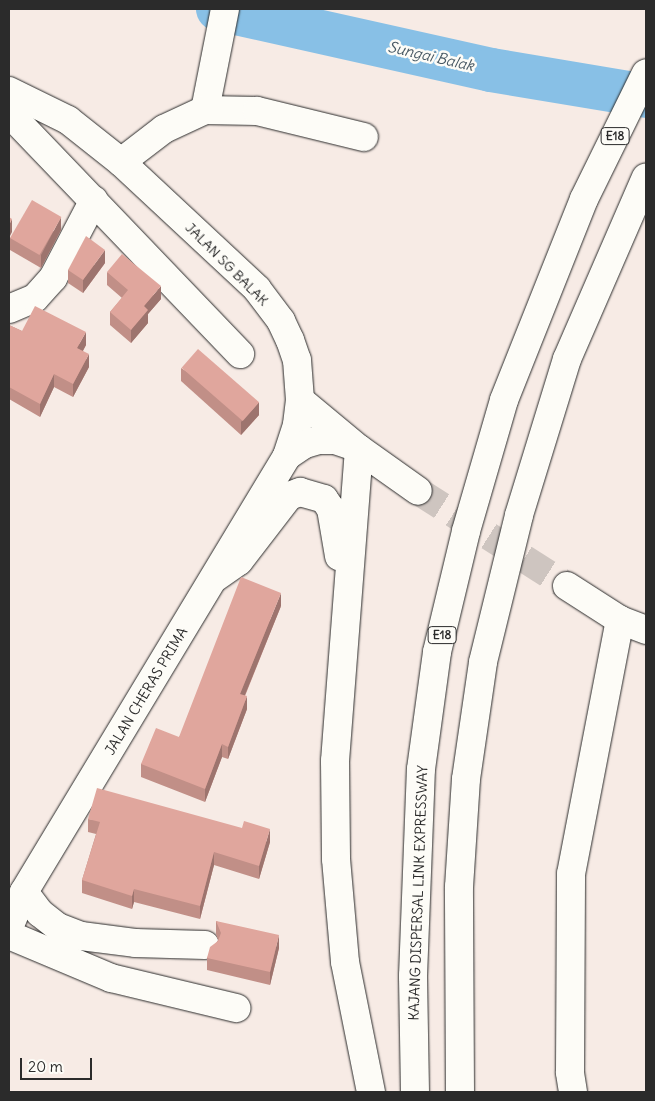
<!DOCTYPE html>
<html>
<head>
<meta charset="utf-8">
<style>
	body { margin:0 }
	#map { position:relative; width:655px; height:1101px; overflow:hidden; background:#f7ebe5; font-family:Delius,sans-serif }
	div>[style] { position:absolute }
	[style*='--x'] { left:calc(var(--x)*1px); top:calc(var(--y)*1px); width:calc(var(--w)*1px); rotate:calc(var(--a)*1deg) }
	.river>* { height:44px; margin:-22px; padding:0 22px; transform-origin:22px; border-radius:22px; background:#88c0e6 }
	.minor-tunnel>* { height:28px; margin-top:-14px; transform-origin:0; background:repeating-linear-gradient(90deg,#cec5c0 0 28px,transparent 0 42px) }
	.roads { filter:drop-shadow(0 0 1px #2b2b2b) drop-shadow(0 0 1px #2b2b2b) }
	.minor>* { height:28px; margin:-14px; padding:0 14px; transform-origin:14px; border-radius:14px; background:#fdfcf7 }
	.highway>* { height:28px; margin:-14px; padding:0 14px; transform-origin:14px; border-radius:14px; background:#fdfcf7 }
	.wall>* { inset:0; background:#c18f87 }
	.shaded-wall>* { inset:0; background:#9d746e }
	.building>* { inset:0; background:#e0a69d; transform-origin:0 0 }
	span { translate:-50% -50%; white-space:nowrap; text-align:center; line-height:1.15; -webkit-text-stroke:5px #fdfcf7; paint-order:stroke }
	.shield-label span { padding:1px 4px; background:#fdfcf7; border:1px solid; border-radius:4px; -webkit-text-stroke-width:0 }
	.shield-label { font-size:12px; color:#2b2b2b; font-weight:700 }
	.street-label { font-size:14px; color:#2b2b2b }
	.water-label { font-size:15px; color:#475863; font-style:italic }
	.frame { position:absolute; inset:0; border:10px solid #2b2b2b; pointer-events:none }
	.scale { position:absolute; left:20px; top:1058px; width:72px; height:22px; box-sizing:border-box; border:2px solid #2b2b2b; border-top:0; padding-left:6px; font-size:15px; line-height:18px; white-space:nowrap; color:#2b2b2b; -webkit-text-stroke:4px #fdfcf7; paint-order:stroke }
</style>
</head>
<body>
<div id="map">
	<div class="river">
		<div style="--x:218;--y:9;--w:280;--a:12.6"></div>
		<div style="--x:491;--y:70;--w:157;--a:9.5"></div>
	</div>
	<div class="minor-tunnel">
		<div style="--x:418;--y:491;--w:177;--a:32.5"></div>
	</div>
	<div class="roads">
		<div class="minor">
			<div style="--x:9;--y:91;--w:66;--a:26.2"></div>
			<div style="--x:68;--y:120;--w:68;--a:38.4"></div>
			<div style="--x:121;--y:162;--w:186;--a:43"></div>
			<div style="--x:257;--y:289;--w:40;--a:53"></div>
			<div style="--x:281;--y:321;--w:21;--a:65"></div>
			<div style="--x:290;--y:340;--w:21;--a:71"></div>
			<div style="--x:297;--y:360;--w:40;--a:85.7"></div>
			<div style="--x:300;--y:400;--w:25;--a:97"></div>
			<div style="--x:297;--y:425;--w:33;--a:108"></div>
			<div style="--x:287;--y:456;--w:509;--a:121.1"></div>
			<div style="--x:24;--y:892;--w:38;--a:113"></div>
			<div style="--x:205;--y:110;--w:103;--a:-78.8"></div>
			<div style="--x:9;--y:113;--w:334;--a:46.2"></div>
			<div style="--x:121;--y:162;--w:54;--a:-37.5"></div>
			<div style="--x:164;--y:129;--w:45;--a:-24.9"></div>
			<div style="--x:205;--y:110;--w:52;--a:1.1"></div>
			<div style="--x:257;--y:111;--w:110;--a:13.7"></div>
			<div style="--x:9;--y:309;--w:28;--a:-23"></div>
			<div style="--x:35;--y:298;--w:27;--a:-48"></div>
			<div style="--x:53;--y:278;--w:88;--a:-62.3"></div>
			<div style="--x:300;--y:400;--w:77;--a:39.7"></div>
			<div style="--x:359;--y:449;--w:72;--a:35.4"></div>
			<div style="--x:287;--y:456;--w:22;--a:-34"></div>
			<div style="--x:305;--y:444;--w:15;--a:-16"></div>
			<div style="--x:319;--y:440;--w:16;--a:0"></div>
			<div style="--x:335;--y:440;--w:21;--a:19"></div>
			<div style="--x:567;--y:586;--w:63;--a:32.7"></div>
			<div style="--x:620;--y:620;--w:28;--a:21"></div>
			<div style="--x:24;--y:892;--w:26;--a:53"></div>
			<div style="--x:40;--y:913;--w:23;--a:38"></div>
			<div style="--x:58;--y:927;--w:25;--a:21"></div>
			<div style="--x:81;--y:936;--w:54;--a:7.4"></div>
			<div style="--x:135;--y:943;--w:70;--a:1.6"></div>
			<div style="--x:9;--y:935;--w:111;--a:22.9"></div>
			<div style="--x:111;--y:978;--w:129;--a:13.5"></div>
		</div>
		<div class="highway">
			<div style="--x:359;--y:449;--w:313;--a:94.4"></div>
			<div style="--x:335;--y:761;--w:98;--a:89.4"></div>
			<div style="--x:336;--y:859;--w:103;--a:85"></div>
			<div style="--x:345;--y:962;--w:133;--a:78.7"></div>
			<div style="--x:216;--y:577;--w:28;--a:-35"></div>
			<div style="--x:239;--y:561;--w:82;--a:-52.4"></div>
			<div style="--x:289;--y:496;--w:12;--a:-20"></div>
			<div style="--x:300;--y:492;--w:25;--a:16"></div>
			<div style="--x:324;--y:499;--w:12;--a:55"></div>
			<div style="--x:331;--y:509;--w:48;--a:80.3"></div>
			<div style="--x:415;--y:1092;--w:116;--a:-91"></div>
			<div style="--x:413;--y:976;--w:207;--a:-87.8"></div>
			<div style="--x:421;--y:769;--w:118;--a:-82.2"></div>
			<div style="--x:437;--y:652;--w:124;--a:-76.5"></div>
			<div style="--x:466;--y:531;--w:136;--a:-73.8"></div>
			<div style="--x:504;--y:400;--w:216;--a:-68.3"></div>
			<div style="--x:584;--y:199;--w:140;--a:-63.8"></div>
			<div style="--x:460;--y:1092;--w:205;--a:-90.3"></div>
			<div style="--x:459;--y:887;--w:108;--a:-86.3"></div>
			<div style="--x:466;--y:779;--w:118;--a:-81.7"></div>
			<div style="--x:483;--y:662;--w:151;--a:-76.2"></div>
			<div style="--x:519;--y:515;--w:163;--a:-72.9"></div>
			<div style="--x:567;--y:359;--w:198;--a:-66.5"></div>
			<div style="--x:573;--y:1092;--w:20;--a:-99"></div>
			<div style="--x:570;--y:1072;--w:198;--a:-89.7"></div>
			<div style="--x:571;--y:874;--w:259;--a:-79.1"></div>
		</div>
	</div>
	<div class="wall">
		<div style="clip-path:polygon(61px 230px,41px 268px,10px 250px,10px 238px)"></div>
		<div style="clip-path:polygon(105px 263px,83px 293px,68px 283px,68px 270px)"></div>
		<div style="clip-path:polygon(107px 272px,161px 299px,148px 314px,148px 323px,131px 343px,110px 325px,110px 312px,122px 298px,107px 285px)"></div>
		<div style="clip-path:polygon(9px 325px,22px 331px,86px 345px,83px 351px,89px 367px,73px 397px,54px 387px,40px 417px,9px 399px)"></div>
		<div style="clip-path:polygon(181px 368px,259px 415px,241px 435px,181px 381px)"></div>
		<div style="clip-path:polygon(281px 606px,245px 696px,247px 709px,228px 759px,222px 757px,205px 802px,141px 777px,141px 764px,179px 737px)"></div>
		<div style="clip-path:polygon(88px 819px,270px 842px,259px 879px,214px 865px,200px 919px,134px 902px,132px 909px,82px 893px,82px 880px,96px 834px,88px 832px)"></div>
		<div style="clip-path:polygon(216px 921px,279px 948px,270px 985px,207px 970px,207px 958px,218px 940px,216px 934px)"></div>
	</div>
	<div class="shaded-wall">
		<div style="clip-path:polygon(61px 217px,61px 230px,41px 268px,41px 255px)"></div>
		<div style="clip-path:polygon(12px 219px,12px 232px,9px 238px,9px 225px)"></div>
		<div style="clip-path:polygon(105px 250px,105px 263px,83px 293px,83px 280px)"></div>
		<div style="clip-path:polygon(161px 286px,161px 299px,148px 314px,148px 323px,131px 343px,131px 330px,144px 306px)"></div>
		<div style="clip-path:polygon(86px 332px,86px 345px,77px 361px,77px 348px)"></div>
		<div style="clip-path:polygon(89px 354px,89px 367px,73px 397px,73px 384px)"></div>
		<div style="clip-path:polygon(54px 374px,54px 387px,40px 417px,40px 404px)"></div>
		<div style="clip-path:polygon(259px 402px,259px 415px,241px 435px,241px 422px)"></div>
		<div style="clip-path:polygon(281px 593px,281px 606px,240px 707px,240px 694px)"></div>
		<div style="clip-path:polygon(247px 696px,247px 709px,228px 759px,228px 747px)"></div>
		<div style="clip-path:polygon(222px 744px,222px 757px,205px 802px,205px 789px)"></div>
		<div style="clip-path:polygon(270px 829px,270px 842px,259px 879px,259px 866px)"></div>
		<div style="clip-path:polygon(214px 852px,214px 865px,200px 919px,200px 906px)"></div>
		<div style="clip-path:polygon(134px 889px,134px 902px,132px 909px,132px 896px)"></div>
		<div style="clip-path:polygon(279px 935px,279px 948px,270px 985px,270px 972px)"></div>
	</div>
	<div class="building">
		<div style="left:32px;top:200px;width:34px;height:44px;rotate:30deg"></div>
		<div style="clip-path:polygon(9px 217px,12px 219px,9px 225px)"></div>
		<div style="clip-path:polygon(86px 236px,105px 250px,83px 280px,68px 270px)"></div>
		<div style="clip-path:polygon(122px 254px,161px 286px,144px 306px,148px 310px,131px 330px,110px 312px,128px 290px,107px 272px)"></div>
		<div style="clip-path:polygon(35px 306px,86px 332px,77px 348px,89px 354px,73px 384px,54px 374px,40px 404px,9px 387px,9px 325px,22px 331px)"></div>
		<div style="left:198px;top:349px;width:81px;height:25px;rotate:41deg"></div>
		<div style="clip-path:polygon(241px 577px,281px 593px,240px 694px,247px 696px,228px 747px,222px 744px,205px 789px,141px 764px,156px 728px,179px 737px)"></div>
		<div style="clip-path:polygon(97px 788px,242px 828px,244px 821px,270px 829px,259px 866px,214px 852px,200px 906px,134px 889px,132px 896px,82px 880px,100px 822px,88px 819px)"></div>
		<div style="clip-path:polygon(216px 921px,279px 935px,270px 972px,207px 958px,210px 947px,218px 941px,221px 933px)"></div>
	</div>
	<div class="shield-label">
		<span style="left:615px;top:136px">E18</span>
		<span style="left:442px;top:635px">E18</span>
	</div>
	<div class="street-label">
		<span style="left:227px;top:264px;rotate:45deg">JALAN SG BALAK</span>
		<span style="left:146px;top:691px;rotate:-59deg">JALAN CHERAS PRIMA</span>
		<span style="left:418px;top:893px;rotate:-88deg">KAJANG DISPERSAL LINK EXPRESSWAY</span>
	</div>
	<div class="water-label">
		<span style="left:431px;top:56px;rotate:13deg">Sungai Balak</span>
	</div>
	<div class="frame"></div>
	<div class="scale">20 m</div>
</div>
</body>
</html>
